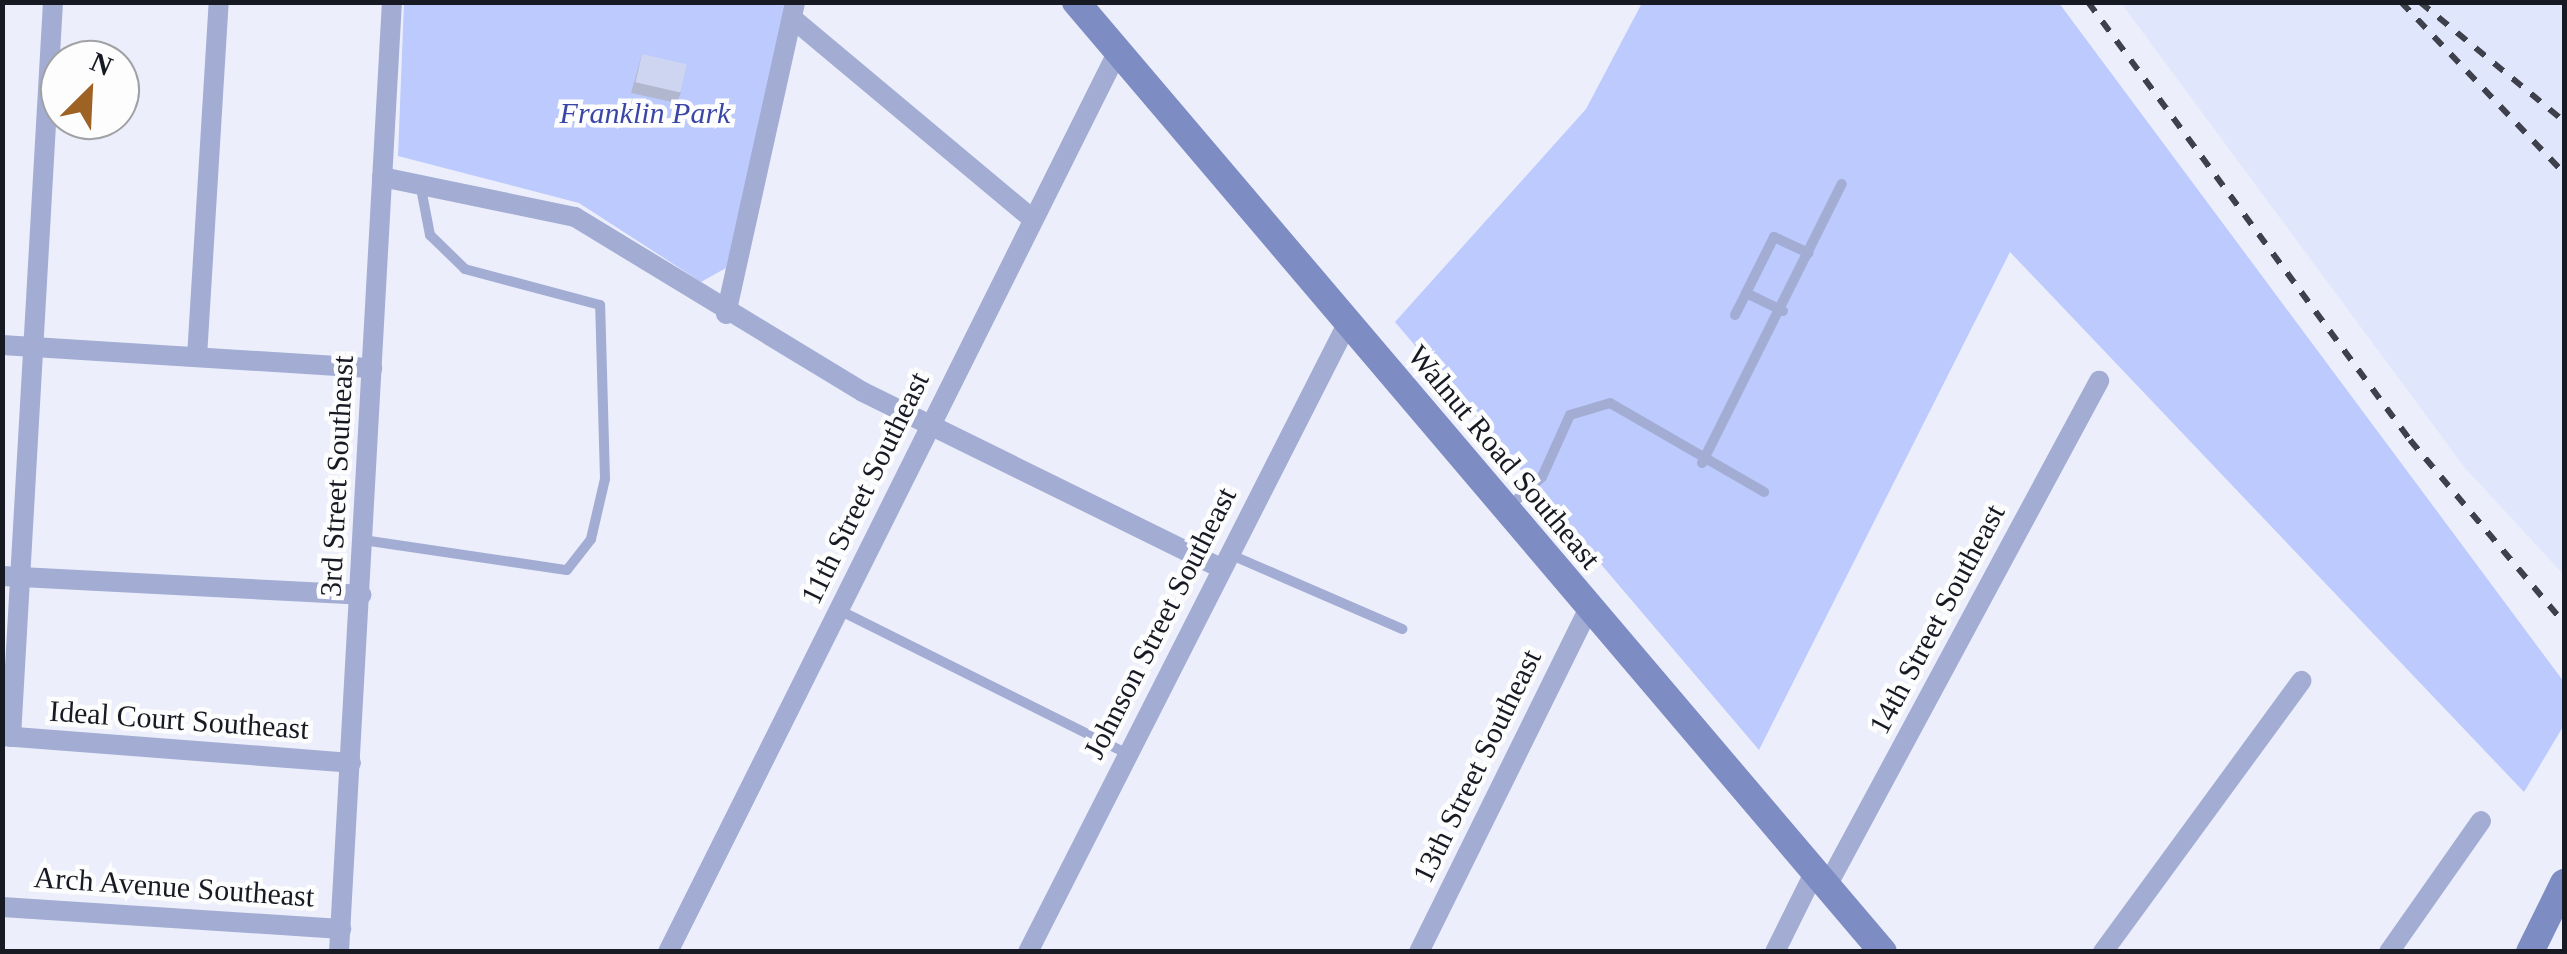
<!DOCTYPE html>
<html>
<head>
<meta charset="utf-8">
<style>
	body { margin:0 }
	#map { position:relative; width:2567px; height:954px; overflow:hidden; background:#eceffb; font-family:Georgia,serif }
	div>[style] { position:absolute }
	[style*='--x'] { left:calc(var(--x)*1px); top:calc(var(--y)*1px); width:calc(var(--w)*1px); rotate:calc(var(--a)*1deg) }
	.built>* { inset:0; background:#e0e6fc }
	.green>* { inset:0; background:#bccafd }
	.lane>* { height:10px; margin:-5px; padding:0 5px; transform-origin:5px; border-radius:5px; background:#a3add4 }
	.street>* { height:20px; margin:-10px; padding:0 10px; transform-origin:10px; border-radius:10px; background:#a3add4 }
	.secondary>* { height:28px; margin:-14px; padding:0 14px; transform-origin:14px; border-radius:14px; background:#7e8cc4 }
	.rail>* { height:6px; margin-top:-3px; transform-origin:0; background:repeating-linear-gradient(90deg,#3e414b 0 12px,transparent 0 24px) }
	.wall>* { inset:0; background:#b0b7cf }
	.building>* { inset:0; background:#cdd5f1; transform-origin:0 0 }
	span { translate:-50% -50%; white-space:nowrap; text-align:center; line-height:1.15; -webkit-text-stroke:9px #fdfdfd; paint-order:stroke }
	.park-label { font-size:30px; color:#3945a7; font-style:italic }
	.street-label { font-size:30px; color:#171a23 }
	.frame { position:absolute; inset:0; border:5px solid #171a23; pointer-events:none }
	.north { position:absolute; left:40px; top:40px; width:100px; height:100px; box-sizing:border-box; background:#fdfdfd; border:2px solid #a1a2a6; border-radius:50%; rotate:24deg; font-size:28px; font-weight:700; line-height:40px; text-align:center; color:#171a23 }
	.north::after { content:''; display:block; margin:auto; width:35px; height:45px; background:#9e6224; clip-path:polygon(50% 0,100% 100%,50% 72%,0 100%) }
</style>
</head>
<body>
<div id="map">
	<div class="built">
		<div style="clip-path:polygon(2121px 3px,2564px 3px,2564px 575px,2465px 468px)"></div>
	</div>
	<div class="green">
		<div style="clip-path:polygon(404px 3px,787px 3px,726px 268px,701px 282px,579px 203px,398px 156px)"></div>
		<div style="clip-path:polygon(1642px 3px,2059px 3px,2564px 682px,2564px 725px,2524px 792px,2010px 252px,1759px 750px,1395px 322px,1586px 109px)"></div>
	</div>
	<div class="lane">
		<div style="--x:1783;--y:311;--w:41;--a:-154.1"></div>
		<div style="--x:1746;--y:293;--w:63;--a:-63.4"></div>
		<div style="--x:1774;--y:237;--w:38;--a:25"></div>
		<div style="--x:1735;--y:315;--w:25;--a:-63"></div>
		<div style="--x:1702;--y:463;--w:312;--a:-63.4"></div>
		<div style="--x:1506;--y:509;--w:48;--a:-41.6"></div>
		<div style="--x:1542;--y:477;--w:68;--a:-65.7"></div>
		<div style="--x:1570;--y:415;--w:42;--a:-16.7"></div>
		<div style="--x:1610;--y:403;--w:178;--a:30"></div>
		<div style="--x:363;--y:540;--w:206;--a:8.4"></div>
		<div style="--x:567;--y:570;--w:39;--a:-52"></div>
		<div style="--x:591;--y:539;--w:62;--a:-76.9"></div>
		<div style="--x:605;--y:479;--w:174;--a:-91.6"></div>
		<div style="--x:600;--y:305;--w:140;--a:-165.1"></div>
		<div style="--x:465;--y:269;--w:49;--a:-135.8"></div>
		<div style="--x:430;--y:235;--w:53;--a:-100.9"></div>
		<div style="--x:1229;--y:554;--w:189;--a:23.4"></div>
		<div style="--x:839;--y:610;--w:323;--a:26.5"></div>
	</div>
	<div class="street">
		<div style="--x:792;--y:18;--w:313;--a:39.9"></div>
		<div style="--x:382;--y:177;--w:197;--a:11.7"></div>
		<div style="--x:575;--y:217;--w:337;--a:31.3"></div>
		<div style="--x:863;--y:392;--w:398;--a:26.2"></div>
		<div style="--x:726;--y:314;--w:320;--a:-77.5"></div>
		<div style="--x:2;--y:345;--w:371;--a:3.6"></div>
		<div style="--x:197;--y:357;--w:356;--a:-86.5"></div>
		<div style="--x:2;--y:576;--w:360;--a:3"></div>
		<div style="--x:2;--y:736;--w:350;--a:4.4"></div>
		<div style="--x:11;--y:737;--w:736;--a:-86.73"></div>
		<div style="--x:1827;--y:886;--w:574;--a:-61.69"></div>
		<div style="--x:2;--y:907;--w:340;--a:3.7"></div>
		<div style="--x:339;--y:952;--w:951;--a:-86.81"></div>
		<div style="--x:668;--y:952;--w:1007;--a:-63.46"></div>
		<div style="--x:1028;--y:952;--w:707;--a:-63.07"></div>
		<div style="--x:1419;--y:952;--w:384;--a:-63.7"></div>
		<div style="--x:1775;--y:952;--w:90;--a:-63.7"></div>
		<div style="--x:2103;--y:952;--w:336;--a:-53.8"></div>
		<div style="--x:2389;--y:952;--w:160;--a:-54.9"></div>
	</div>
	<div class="secondary">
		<div style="--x:1076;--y:2;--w:1246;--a:49.65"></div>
		<div style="--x:2530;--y:952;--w:77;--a:-63.8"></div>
	</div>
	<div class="rail">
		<div style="--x:2088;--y:2;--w:544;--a:53.68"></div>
		<div style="--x:2410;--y:440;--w:239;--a:49.9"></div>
		<div style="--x:2401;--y:2;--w:236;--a:46.4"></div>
		<div style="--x:2420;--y:2;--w:187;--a:39.6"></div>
	</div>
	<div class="wall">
		<div style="clip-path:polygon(642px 54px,681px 92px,677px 103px,631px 93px)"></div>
	</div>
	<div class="building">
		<div style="left:642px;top:54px;width:46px;height:29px;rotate:13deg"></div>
	</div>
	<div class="park-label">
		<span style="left:645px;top:113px">Franklin Park</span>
	</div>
	<div class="street-label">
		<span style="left:1504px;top:457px;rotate:50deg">Walnut Road Southeast</span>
		<span style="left:337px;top:476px;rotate:-87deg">3rd Street Southeast</span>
		<span style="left:865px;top:488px;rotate:-64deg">11th Street Southeast</span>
		<span style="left:1937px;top:619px;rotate:-62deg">14th Street Southeast</span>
		<span style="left:1160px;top:623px;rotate:-63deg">Johnson Street Southeast</span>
		<span style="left:179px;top:720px;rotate:4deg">Ideal Court Southeast</span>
		<span style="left:1477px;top:766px;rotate:-64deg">13th Street Southeast</span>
		<span style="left:174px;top:887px;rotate:4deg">Arch Avenue Southeast</span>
	</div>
	<div class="frame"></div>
	<div class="north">N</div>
</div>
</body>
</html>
